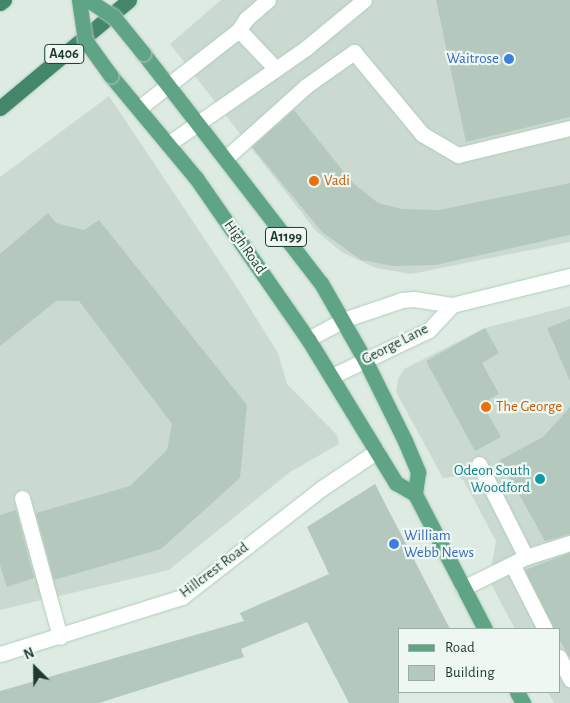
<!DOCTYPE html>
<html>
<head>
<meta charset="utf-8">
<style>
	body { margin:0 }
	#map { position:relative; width:570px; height:703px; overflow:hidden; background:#ddebe2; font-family:"Alegreya Sans",sans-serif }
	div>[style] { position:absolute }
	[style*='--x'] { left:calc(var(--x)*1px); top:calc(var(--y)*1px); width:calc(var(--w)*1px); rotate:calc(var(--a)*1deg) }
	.built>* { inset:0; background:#cbdad1 }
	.building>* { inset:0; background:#b5c8bd }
	.roads { filter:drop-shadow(0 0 1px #b0cbbc) drop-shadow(0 0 1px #b0cbbc) }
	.service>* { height:15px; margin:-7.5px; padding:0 7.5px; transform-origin:7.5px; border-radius:7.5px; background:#fff }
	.minor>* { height:15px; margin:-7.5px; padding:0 7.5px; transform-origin:7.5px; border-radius:7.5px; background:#fff }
	.secondary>* { height:15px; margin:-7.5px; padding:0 7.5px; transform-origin:7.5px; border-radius:7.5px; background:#fff }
	.primary>* { height:15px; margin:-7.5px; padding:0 7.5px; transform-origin:7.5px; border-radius:7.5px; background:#5ea485 }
	.trunk>* { height:15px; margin:-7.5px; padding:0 7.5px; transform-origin:7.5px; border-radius:7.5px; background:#43866a }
	.bridges { filter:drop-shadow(0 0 1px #c0c8c4) drop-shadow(0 0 1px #c0c8c4) }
	.primary-bridge>* { height:15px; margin:-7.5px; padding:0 7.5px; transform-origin:7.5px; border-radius:7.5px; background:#5ea485 }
	.dots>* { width:14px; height:14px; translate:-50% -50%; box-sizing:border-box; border:2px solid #eef7f1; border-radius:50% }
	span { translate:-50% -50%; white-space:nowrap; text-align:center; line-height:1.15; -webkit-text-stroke:4.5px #eef7f1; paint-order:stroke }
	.shield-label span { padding:1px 4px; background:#eef7f1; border:1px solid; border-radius:4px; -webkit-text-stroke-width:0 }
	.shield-label { font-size:14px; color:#1e3b2e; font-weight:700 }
	.shop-label { font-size:15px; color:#366cbe }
	.right { translate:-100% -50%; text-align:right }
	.left { translate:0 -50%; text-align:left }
	.food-label { font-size:15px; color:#c56008 }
	.street-label { font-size:15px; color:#1e3b2e }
	.culture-label { font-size:15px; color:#0d838f }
	.legend { position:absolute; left:398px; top:628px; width:162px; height:65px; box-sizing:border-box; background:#eef7f1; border:1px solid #9baca3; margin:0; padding:6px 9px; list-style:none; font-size:15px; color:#1e3b2e }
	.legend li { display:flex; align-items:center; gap:10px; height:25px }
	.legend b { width:25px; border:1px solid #9baca3 }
	.north { position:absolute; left:10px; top:643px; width:50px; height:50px; -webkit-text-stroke:4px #eef7f1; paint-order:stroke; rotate:337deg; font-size:14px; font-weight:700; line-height:20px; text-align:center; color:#1e3b2e }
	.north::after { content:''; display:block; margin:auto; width:18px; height:22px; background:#1e3b2e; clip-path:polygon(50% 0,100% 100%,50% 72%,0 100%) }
</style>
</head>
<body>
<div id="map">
	<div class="built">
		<div style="clip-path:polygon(221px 0,570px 0,570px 242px,411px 274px,376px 268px,343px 253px,316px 231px,170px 44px)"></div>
		<div style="clip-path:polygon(109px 96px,236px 286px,278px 353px,287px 384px,337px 435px,339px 444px,290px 472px,169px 570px,0 610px,0 177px)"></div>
		<div style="clip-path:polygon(570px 306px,570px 703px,554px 703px,548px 692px,559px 692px,559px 629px,515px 629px,489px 580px,496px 541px,464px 481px,457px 476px,443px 478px,396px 392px,398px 379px,404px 369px,485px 328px)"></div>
	</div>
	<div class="building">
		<div style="clip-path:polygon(436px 0,570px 0,570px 117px,466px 142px)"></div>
		<div style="clip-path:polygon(294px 110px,353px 183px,378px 203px,402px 209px,439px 210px,570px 183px,570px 235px,436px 265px,393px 266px,361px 260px,322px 232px,252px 147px)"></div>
		<div style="clip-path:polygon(48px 213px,56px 223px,84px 230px,99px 220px,247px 405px,240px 478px,161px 549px,54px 580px,36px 513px,130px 486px,167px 450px,172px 424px,79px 301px,56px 301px,0 346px,0 254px)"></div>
		<div style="clip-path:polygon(570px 319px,570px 381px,547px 328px)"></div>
		<div style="clip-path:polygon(485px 328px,499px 353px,482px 363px,499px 394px,489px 399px,493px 407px,486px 410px,501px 437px,475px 451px,426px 361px)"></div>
		<div style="clip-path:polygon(570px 407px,570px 534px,545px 541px,500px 460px,543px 437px)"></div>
		<div style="clip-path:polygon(375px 484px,450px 629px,399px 629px,399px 703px,349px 703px,307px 622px,241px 649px,244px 657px,99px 703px,0 703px,0 691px,244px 621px,240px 613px,329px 574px,307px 527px)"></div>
		<div style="clip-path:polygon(16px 510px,34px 578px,7px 587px,0 565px,0 515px)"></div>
		<div style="clip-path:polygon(570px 553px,570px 658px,559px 639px,559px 629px,554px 629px,525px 570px)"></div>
	</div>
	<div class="roads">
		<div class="service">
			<div style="--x:239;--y:30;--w:54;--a:46.5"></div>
			<div style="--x:139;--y:108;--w:127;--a:-38"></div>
			<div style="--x:239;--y:30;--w:13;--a:-58"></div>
			<div style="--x:246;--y:19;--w:29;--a:-41"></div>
			<div style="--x:168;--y:144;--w:168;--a:-34.8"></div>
			<div style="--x:306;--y:48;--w:75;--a:-39.6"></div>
			<div style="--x:227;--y:157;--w:106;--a:-41.9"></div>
			<div style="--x:306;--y:86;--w:59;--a:-35.3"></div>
			<div style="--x:354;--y:52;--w:107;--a:50.3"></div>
			<div style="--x:422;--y:134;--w:42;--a:30.3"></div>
			<div style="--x:458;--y:155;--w:115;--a:-13.6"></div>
			<div style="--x:479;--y:464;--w:104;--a:63.2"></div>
			<div style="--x:22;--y:498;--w:144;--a:74.7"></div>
			<div style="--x:512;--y:564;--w:73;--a:63.1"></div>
			<div style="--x:463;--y:588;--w:70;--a:-26.2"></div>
			<div style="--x:526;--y:557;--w:46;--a:-17.7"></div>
			<div style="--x:559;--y:657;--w:25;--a:63"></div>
		</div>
		<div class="minor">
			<div style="--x:0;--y:654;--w:191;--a:-17.4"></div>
			<div style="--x:182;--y:597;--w:177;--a:-37.9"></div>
			<div style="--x:322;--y:488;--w:66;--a:-33.9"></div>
		</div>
		<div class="secondary">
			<div style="--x:308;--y:339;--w:40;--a:-28"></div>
			<div style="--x:343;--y:320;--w:62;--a:-18.7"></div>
			<div style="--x:402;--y:300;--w:12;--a:-5"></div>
			<div style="--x:414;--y:299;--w:38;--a:9"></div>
			<div style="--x:452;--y:305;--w:122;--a:-13.8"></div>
			<div style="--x:332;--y:376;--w:107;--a:-25.4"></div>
			<div style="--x:429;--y:330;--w:34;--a:-47"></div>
		</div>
		<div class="primary">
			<div style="--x:143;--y:53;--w:291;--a:52.3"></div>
			<div style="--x:321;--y:283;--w:89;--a:60.3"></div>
			<div style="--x:365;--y:360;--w:90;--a:63.7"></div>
			<div style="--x:405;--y:441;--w:34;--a:67"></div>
			<div style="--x:418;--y:472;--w:22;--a:98"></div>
			<div style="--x:111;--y:76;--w:133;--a:50.2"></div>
			<div style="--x:196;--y:178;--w:196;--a:55.2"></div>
			<div style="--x:308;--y:339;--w:169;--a:58.6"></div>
			<div style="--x:396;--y:483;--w:22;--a:30"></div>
			<div style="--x:415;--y:494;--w:152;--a:62.6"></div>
			<div style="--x:517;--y:692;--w:13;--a:61"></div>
		</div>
		<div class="trunk">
			<div style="--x:0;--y:3;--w:5;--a:-37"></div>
			<div style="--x:0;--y:108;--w:168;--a:-39.9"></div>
		</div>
	</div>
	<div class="bridges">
		<div class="primary-bridge">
			<div style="--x:79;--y:0;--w:40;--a:81.5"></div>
			<div style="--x:85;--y:40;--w:44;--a:54.2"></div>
			<div style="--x:88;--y:0;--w:30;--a:33"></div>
			<div style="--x:113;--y:16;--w:48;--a:51"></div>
		</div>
	</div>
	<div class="dots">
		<div style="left:509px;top:59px;background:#3f7fe0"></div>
		<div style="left:314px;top:181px;background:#e8710a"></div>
		<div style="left:486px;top:407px;background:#e8710a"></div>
		<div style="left:540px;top:479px;background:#0f9aa8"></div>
		<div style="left:394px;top:544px;background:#3f7fe0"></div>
	</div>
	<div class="shield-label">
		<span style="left:64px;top:54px">A406</span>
		<span style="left:286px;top:237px">A1199</span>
	</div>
	<div class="shop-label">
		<span class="right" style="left:499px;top:59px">Waitrose</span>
		<span class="left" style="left:404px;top:544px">William<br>Webb News</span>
	</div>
	<div class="food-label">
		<span class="left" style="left:324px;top:181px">Vadi</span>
		<span class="left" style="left:496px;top:407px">The George</span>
	</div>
	<div class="street-label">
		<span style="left:245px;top:247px;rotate:55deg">High Road</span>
		<span style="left:395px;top:344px;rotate:-27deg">George Lane</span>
		<span style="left:214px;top:570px;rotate:-37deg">Hillcrest Road</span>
	</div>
	<div class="culture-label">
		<span class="right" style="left:530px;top:479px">Odeon South<br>Woodford</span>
	</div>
	<ul class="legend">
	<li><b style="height:6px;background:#5ea485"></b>Road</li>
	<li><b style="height:14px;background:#b5c8bd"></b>Building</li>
	</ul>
	<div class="north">N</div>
</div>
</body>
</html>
